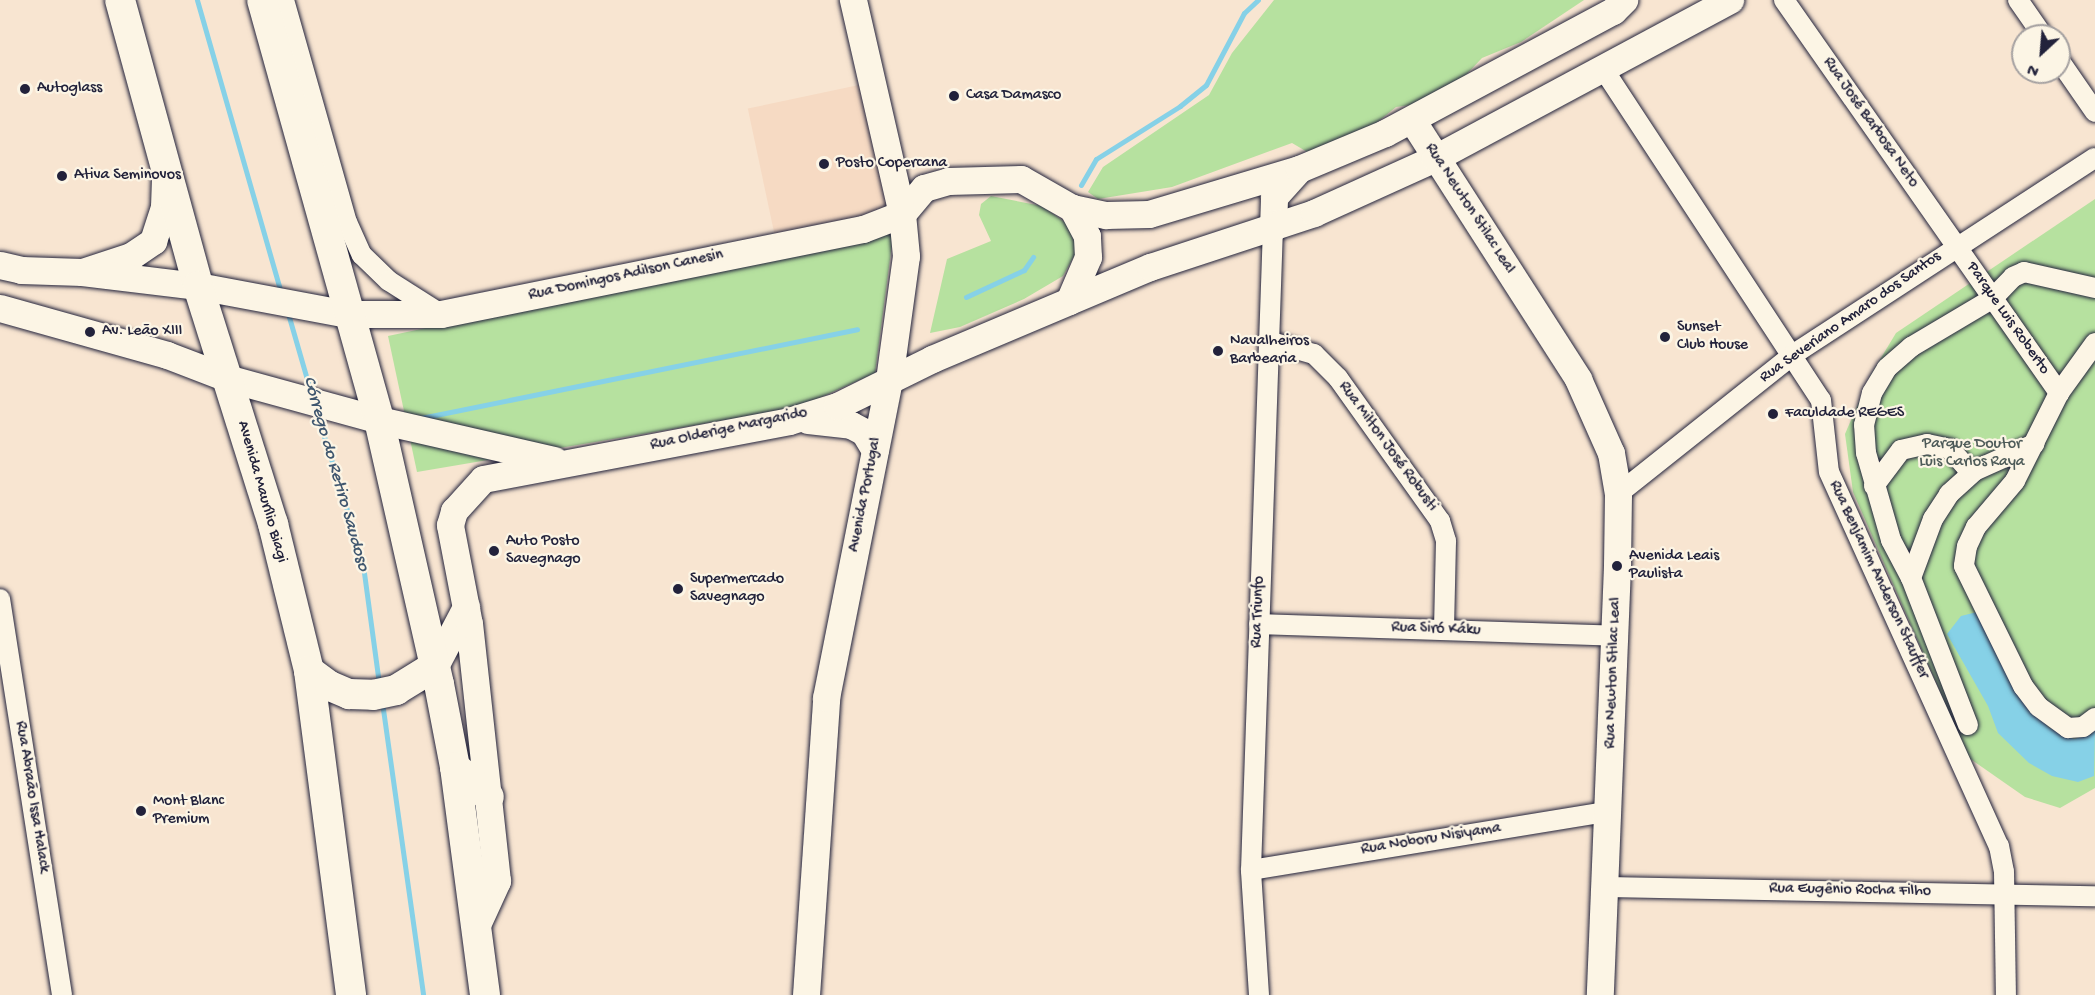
<!DOCTYPE html>
<html>
<head>
<meta charset="utf-8">
<style>
	body { margin:0 }
	#map { position:relative; width:2095px; height:995px; overflow:hidden; background:#f8e5d1; font-family:"Gochi Hand",sans-serif }
	div>[style] { position:absolute }
	[style*='--x'] { left:calc(var(--x)*1px); top:calc(var(--y)*1px); width:calc(var(--w)*1px); rotate:calc(var(--a)*1deg) }
	.built>* { inset:0; background:#f6dac3; transform-origin:0 0 }
	.green>* { inset:0; background:#b6e19f }
	.water>* { inset:0; background:#86d1e7 }
	.stream>* { height:5px; margin:-2.5px; padding:0 2.5px; transform-origin:2.5px; border-radius:2.5px; background:#86d1e7 }
	.roads { filter:drop-shadow(0 0 2px #22223b) drop-shadow(0 0 2px #22223b) }
	.street>* { height:20px; margin:-10px; padding:0 10px; transform-origin:10px; border-radius:10px; background:#fcf5e5 }
	.secondary>* { height:27px; margin:-13.5px; padding:0 13.5px; transform-origin:13.5px; border-radius:13.5px; background:#fcf5e5 }
	.primary>* { height:30px; margin:-15px; padding:0 15px; transform-origin:15px; border-radius:15px; background:#fcf5e5 }
	.dots>* { width:16px; height:16px; translate:-50% -50%; box-sizing:border-box; border:3px solid #fcf5e5; border-radius:50% }
	span { translate:-50% -50%; white-space:nowrap; text-align:center; line-height:1.15; -webkit-text-stroke:4.5px #fcf5e5; paint-order:stroke }
	.poi-label { font-size:16px; color:#22223b }
	.left { translate:0 -50%; text-align:left }
	.street-label { font-size:16px; color:#22223b }
	.park-label { font-size:16px; color:#4e5b59 }
	.water-label { font-size:18px; color:#40576f; font-style:italic }
	.north { position:absolute; left:2011px; top:24px; width:60px; height:60px; box-sizing:border-box; background:#fcf5e5; border:2px solid #a5a1a1; border-radius:50%; rotate:206deg; font-size:16px; font-weight:700; line-height:24px; text-align:center; color:#22223b }
	.north::after { content:''; display:block; margin:auto; width:21px; height:27px; background:#22223b; clip-path:polygon(50% 0,100% 100%,50% 72%,0 100%) }
</style>
</head>
<body>
<div id="map">
	<div class="built">
		<div style="left:873px;top:82px;width:135px;height:128px;rotate:78deg"></div>
	</div>
	<div class="green">
		<div style="clip-path:polygon(1274px 0,1584px 0,1521px 42px,1482px 58px,1462px 79px,1425px 103px,1396px 107px,1364px 133px,1309px 153px,1292px 143px,1172px 187px,1098px 199px,1088px 192px,1103px 167px,1209px 95px,1232px 53px)"></div>
		<div style="clip-path:polygon(991px 196px,1042px 206px,1069px 225px,1077px 251px,1063px 276px,1024px 299px,960px 327px,930px 333px,947px 259px,991px 241px,979px 215px,981px 204px)"></div>
		<div style="clip-path:polygon(2095px 199px,2095px 788px,2060px 808px,2025px 797px,1969px 758px,1853px 492px,1845px 434px,1870px 376px,1896px 333px)"></div>
		<div style="clip-path:polygon(894px 229px,875px 373px,797px 408px,417px 472px,388px 336px)"></div>
	</div>
	<div class="water">
		<div style="clip-path:polygon(1981px 611px,2030px 706px,2048px 727px,2074px 739px,2091px 734px,2095px 729px,2094px 776px,2078px 782px,2052px 776px,2029px 763px,1998px 733px,1988px 706px,1947px 634px,1961px 616px)"></div>
	</div>
	<div class="stream">
		<div style="--x:197;--y:0;--w:304;--a:74"></div>
		<div style="--x:1081;--y:185;--w:30;--a:-60"></div>
		<div style="--x:1096;--y:159;--w:99;--a:-32.2"></div>
		<div style="--x:1180;--y:106;--w:33;--a:-39"></div>
		<div style="--x:1206;--y:85;--w:81;--a:-62.2"></div>
		<div style="--x:1244;--y:13;--w:19;--a:-43"></div>
		<div style="--x:966;--y:297;--w:64;--a:-25"></div>
		<div style="--x:1024;--y:270;--w:16;--a:-55"></div>
		<div style="--x:287;--y:310;--w:86;--a:73.9"></div>
		<div style="--x:316;--y:411;--w:154;--a:72.6"></div>
		<div style="--x:362;--y:558;--w:127;--a:82.3"></div>
		<div style="--x:421;--y:418;--w:445;--a:-11.5"></div>
		<div style="--x:382;--y:702;--w:296;--a:82"></div>
	</div>
	<div class="roads">
		<div class="street">
			<div style="--x:284;--y:0;--w:231;--a:74.2"></div>
			<div style="--x:347;--y:222;--w:36;--a:66"></div>
			<div style="--x:362;--y:255;--w:37;--a:44"></div>
			<div style="--x:389;--y:281;--w:62;--a:32.4"></div>
			<div style="--x:1784;--y:0;--w:480;--a:55"></div>
			<div style="--x:2018;--y:0;--w:44;--a:55.2"></div>
			<div style="--x:2059;--y:60;--w:63;--a:55.3"></div>
			<div style="--x:1604;--y:70;--w:395;--a:56.7"></div>
			<div style="--x:1821;--y:400;--w:72;--a:83.7"></div>
			<div style="--x:1829;--y:472;--w:411;--a:65.6"></div>
			<div style="--x:1999;--y:846;--w:26;--a:79"></div>
			<div style="--x:2004;--y:872;--w:123;--a:89.1"></div>
			<div style="--x:1268;--y:341;--w:48;--a:15.8"></div>
			<div style="--x:1314;--y:354;--w:34;--a:45"></div>
			<div style="--x:1338;--y:378;--w:176;--a:54.5"></div>
			<div style="--x:1440;--y:521;--w:21;--a:73"></div>
			<div style="--x:1446;--y:541;--w:89;--a:91.3"></div>
			<div style="--x:2095;--y:343;--w:62;--a:125.8"></div>
			<div style="--x:2059;--y:393;--w:98;--a:116.6"></div>
			<div style="--x:2015;--y:481;--w:60;--a:130.3"></div>
			<div style="--x:1976;--y:527;--w:21;--a:115"></div>
			<div style="--x:1967;--y:546;--w:20;--a:99"></div>
			<div style="--x:1964;--y:566;--w:134;--a:63.8"></div>
			<div style="--x:2023;--y:686;--w:26;--a:53"></div>
			<div style="--x:2039;--y:707;--w:36;--a:36"></div>
			<div style="--x:2068;--y:728;--w:15;--a:-4"></div>
			<div style="--x:2083;--y:727;--w:15;--a:-37"></div>
			<div style="--x:1874;--y:486;--w:45;--a:-53.1"></div>
			<div style="--x:1901;--y:450;--w:27;--a:-13"></div>
			<div style="--x:1927;--y:444;--w:24;--a:12"></div>
			<div style="--x:1950;--y:449;--w:24;--a:48"></div>
			<div style="--x:1966;--y:467;--w:10;--a:17"></div>
			<div style="--x:1618;--y:494;--w:225;--a:-38.5"></div>
			<div style="--x:1794;--y:354;--w:359;--a:-33.1"></div>
			<div style="--x:1911;--y:578;--w:43;--a:-117.8"></div>
			<div style="--x:1891;--y:540;--w:91;--a:-106"></div>
			<div style="--x:1866;--y:453;--w:28;--a:-94"></div>
			<div style="--x:1864;--y:425;--w:33;--a:-76"></div>
			<div style="--x:1872;--y:393;--w:29;--a:-59"></div>
			<div style="--x:1887;--y:368;--w:32;--a:-41"></div>
			<div style="--x:1911;--y:347;--w:94;--a:-30.7"></div>
			<div style="--x:1992;--y:299;--w:30;--a:-46"></div>
			<div style="--x:2013;--y:277;--w:12;--a:-24"></div>
			<div style="--x:2024;--y:272;--w:73;--a:12.7"></div>
			<div style="--x:0;--y:599;--w:401;--a:81.1"></div>
			<div style="--x:1259;--y:624;--w:355;--a:1.9"></div>
			<div style="--x:1968;--y:725;--w:158;--a:-111.2"></div>
			<div style="--x:1911;--y:578;--w:63;--a:-69.6"></div>
			<div style="--x:1933;--y:519;--w:30;--a:-57"></div>
			<div style="--x:1949;--y:494;--w:36;--a:-42"></div>
			<div style="--x:1976;--y:470;--w:64;--a:-24.1"></div>
			<div style="--x:1251;--y:870;--w:364;--a:-9.3"></div>
			<div style="--x:1604;--y:887;--w:491;--a:1.1"></div>
			<div style="--x:1259;--y:995;--w:125;--a:-93.7"></div>
			<div style="--x:1251;--y:870;--w:642;--a:-88.04"></div>
		</div>
		<div class="secondary">
			<div style="--x:1412;--y:120;--w:308;--a:57.3"></div>
			<div style="--x:1578;--y:379;--w:81;--a:66"></div>
			<div style="--x:1611;--y:453;--w:42;--a:80.3"></div>
			<div style="--x:1618;--y:494;--w:72;--a:90.8"></div>
			<div style="--x:1617;--y:566;--w:429;--a:92.3"></div>
			<div style="--x:1273;--y:228;--w:31;--a:-88"></div>
			<div style="--x:1274;--y:197;--w:36;--a:-48"></div>
			<div style="--x:0;--y:265;--w:22;--a:13"></div>
			<div style="--x:21;--y:270;--w:61;--a:1.9"></div>
			<div style="--x:82;--y:272;--w:52;--a:-18.1"></div>
			<div style="--x:131;--y:256;--w:27;--a:-34"></div>
			<div style="--x:153;--y:241;--w:36;--a:-72"></div>
			<div style="--x:164;--y:207;--w:31;--a:-88"></div>
			<div style="--x:82;--y:272;--w:117;--a:6.9"></div>
			<div style="--x:198;--y:286;--w:152;--a:10.6"></div>
			<div style="--x:347;--y:314;--w:94;--a:0"></div>
			<div style="--x:441;--y:314;--w:430;--a:-11.4"></div>
			<div style="--x:863;--y:229;--w:42;--a:-21"></div>
			<div style="--x:902;--y:214;--w:34;--a:-50"></div>
			<div style="--x:924;--y:188;--w:25;--a:-16"></div>
			<div style="--x:948;--y:181;--w:73;--a:-1.6"></div>
			<div style="--x:1021;--y:179;--w:59;--a:29.6"></div>
			<div style="--x:1072;--y:208;--w:35;--a:12"></div>
			<div style="--x:1106;--y:215;--w:43;--a:-1.3"></div>
			<div style="--x:1149;--y:214;--w:157;--a:-16.7"></div>
			<div style="--x:1299;--y:169;--w:93;--a:-22.7"></div>
			<div style="--x:1385;--y:133;--w:259;--a:-28.2"></div>
			<div style="--x:1613;--y:11;--w:16;--a:-45"></div>
			<div style="--x:1069;--y:301;--w:48;--a:-66.6"></div>
			<div style="--x:1088;--y:257;--w:21;--a:-93"></div>
			<div style="--x:1087;--y:236;--w:32;--a:-118"></div>
			<div style="--x:0;--y:308;--w:173;--a:15.7"></div>
			<div style="--x:167;--y:355;--w:64;--a:21"></div>
			<div style="--x:227;--y:378;--w:158;--a:15.4"></div>
			<div style="--x:379;--y:420;--w:180;--a:12.9"></div>
			<div style="--x:808;--y:420;--w:43;--a:6.6"></div>
			<div style="--x:851;--y:425;--w:15;--a:28"></div>
			<div style="--x:864;--y:432;--w:21;--a:59"></div>
			<div style="--x:435;--y:666;--w:67;--a:-62.3"></div>
			<div style="--x:476;--y:927;--w:51;--a:-65.5"></div>
			<div style="--x:497;--y:881;--w:259;--a:-96.2"></div>
			<div style="--x:469;--y:624;--w:101;--a:-100.9"></div>
			<div style="--x:450;--y:525;--w:15;--a:-74"></div>
			<div style="--x:454;--y:511;--w:43;--a:-47.8"></div>
			<div style="--x:483;--y:479;--w:311;--a:-10.7"></div>
			<div style="--x:789;--y:421;--w:50;--a:-17.4"></div>
			<div style="--x:837;--y:406;--w:106;--a:-26.3"></div>
			<div style="--x:932;--y:359;--w:149;--a:-22.9"></div>
			<div style="--x:1069;--y:301;--w:88;--a:-22.8"></div>
			<div style="--x:1150;--y:267;--w:173;--a:-18.2"></div>
			<div style="--x:1314;--y:213;--w:133;--a:-24.4"></div>
			<div style="--x:1435;--y:158;--w:335;--a:-28.2"></div>
			<div style="--x:806;--y:995;--w:298;--a:-86.1"></div>
			<div style="--x:826;--y:698;--w:324;--a:-78.8"></div>
			<div style="--x:889;--y:380;--w:125;--a:-82.2"></div>
			<div style="--x:906;--y:256;--w:42;--a:-95.4"></div>
			<div style="--x:902;--y:214;--w:220;--a:-102.9"></div>
		</div>
		<div class="primary">
			<div style="--x:120;--y:0;--w:296;--a:74.7"></div>
			<div style="--x:198;--y:286;--w:250;--a:72.5"></div>
			<div style="--x:273;--y:524;--w:151;--a:76.2"></div>
			<div style="--x:309;--y:671;--w:327;--a:82.6"></div>
			<div style="--x:262;--y:0;--w:436;--a:74.4"></div>
			<div style="--x:379;--y:420;--w:271;--a:77.2"></div>
			<div style="--x:439;--y:684;--w:85;--a:79.1"></div>
			<div style="--x:455;--y:767;--w:230;--a:82.5"></div>
			<div style="--x:309;--y:671;--w:26;--a:36"></div>
			<div style="--x:330;--y:686;--w:21;--a:23"></div>
			<div style="--x:349;--y:694;--w:24;--a:2"></div>
			<div style="--x:373;--y:695;--w:24;--a:-12"></div>
			<div style="--x:396;--y:690;--w:46;--a:-31.6"></div>
			<div style="--x:455;--y:767;--w:45;--a:41.4"></div>
		</div>
	</div>
	<div class="dots">
		<div style="left:25px;top:89px;background:#22223b"></div>
		<div style="left:954px;top:96px;background:#22223b"></div>
		<div style="left:824px;top:164px;background:#22223b"></div>
		<div style="left:62px;top:176px;background:#22223b"></div>
		<div style="left:90px;top:332px;background:#22223b"></div>
		<div style="left:1665px;top:337px;background:#22223b"></div>
		<div style="left:1218px;top:351px;background:#22223b"></div>
		<div style="left:1773px;top:414px;background:#22223b"></div>
		<div style="left:494px;top:551px;background:#22223b"></div>
		<div style="left:1617px;top:566px;background:#22223b"></div>
		<div style="left:678px;top:589px;background:#22223b"></div>
		<div style="left:141px;top:811px;background:#22223b"></div>
	</div>
	<div class="poi-label">
		<span class="left" style="left:37px;top:89px">Autoglass</span>
		<span class="left" style="left:966px;top:96px">Casa Damasco</span>
		<span class="left" style="left:836px;top:164px">Posto Copercana</span>
		<span class="left" style="left:74px;top:176px">Ativa Seminovos</span>
		<span class="left" style="left:1677px;top:337px">Sunset<br>Club House</span>
		<span class="left" style="left:102px;top:332px">Av. Leão XIII</span>
		<span class="left" style="left:1230px;top:351px">Navalheiros<br>Barbearia</span>
		<span class="left" style="left:1785px;top:414px">Faculdade REGES</span>
		<span class="left" style="left:506px;top:551px">Auto Posto<br>Savegnago</span>
		<span class="left" style="left:1629px;top:566px">Avenida Leais<br>Paulista</span>
		<span class="left" style="left:690px;top:589px">Supermercado<br>Savegnago</span>
		<span class="left" style="left:153px;top:811px">Mont Blanc<br>Premium</span>
	</div>
	<div class="street-label">
		<span style="left:1870px;top:123px;rotate:55deg">Rua José Barbosa Neto</span>
		<span style="left:1469px;top:209px;rotate:57deg">Rua Newton Stilac Leal</span>
		<span style="left:626px;top:276px;rotate:-12deg">Rua Domingos Adilson Canesin</span>
		<span style="left:1851px;top:318px;rotate:-35deg">Rua Severiano Amaro dos Santos</span>
		<span style="left:2007px;top:319px;rotate:55deg">Parque Luis Roberto</span>
		<span style="left:729px;top:430px;rotate:-12deg">Rua Olderige Margarido</span>
		<span style="left:1387px;top:447px;rotate:54deg">Rua Milton José Robusti</span>
		<span style="left:261px;top:492px;rotate:74deg">Avenida Maurílio Biagi</span>
		<span style="left:866px;top:495px;rotate:-79deg">Avenida Portugal</span>
		<span style="left:1878px;top:580px;rotate:65deg">Rua Benjamim Anderson Stauffer</span>
		<span style="left:1259px;top:612px;rotate:-88deg">Rua Triunfo</span>
		<span style="left:1436px;top:630px;rotate:2deg">Rua Siró Káku</span>
		<span style="left:1614px;top:673px;rotate:-88deg">Rua Newton Stilac Leal</span>
		<span style="left:31px;top:797px;rotate:81deg">Rua Abraão Issa Halack</span>
		<span style="left:1431px;top:840px;rotate:-9deg">Rua Noboru Nisiyama</span>
		<span style="left:1850px;top:891px;rotate:1deg">Rua Eugênio Rocha Filho</span>
	</div>
	<div class="park-label">
		<span style="left:1972px;top:454px">Parque Doutor<br>Luis Carlos Raya</span>
	</div>
	<div class="water-label">
		<span style="left:335px;top:474px;rotate:74deg">Córrego do Retiro Saudoso</span>
	</div>
	<div class="north">N</div>
</div>
</body>
</html>
